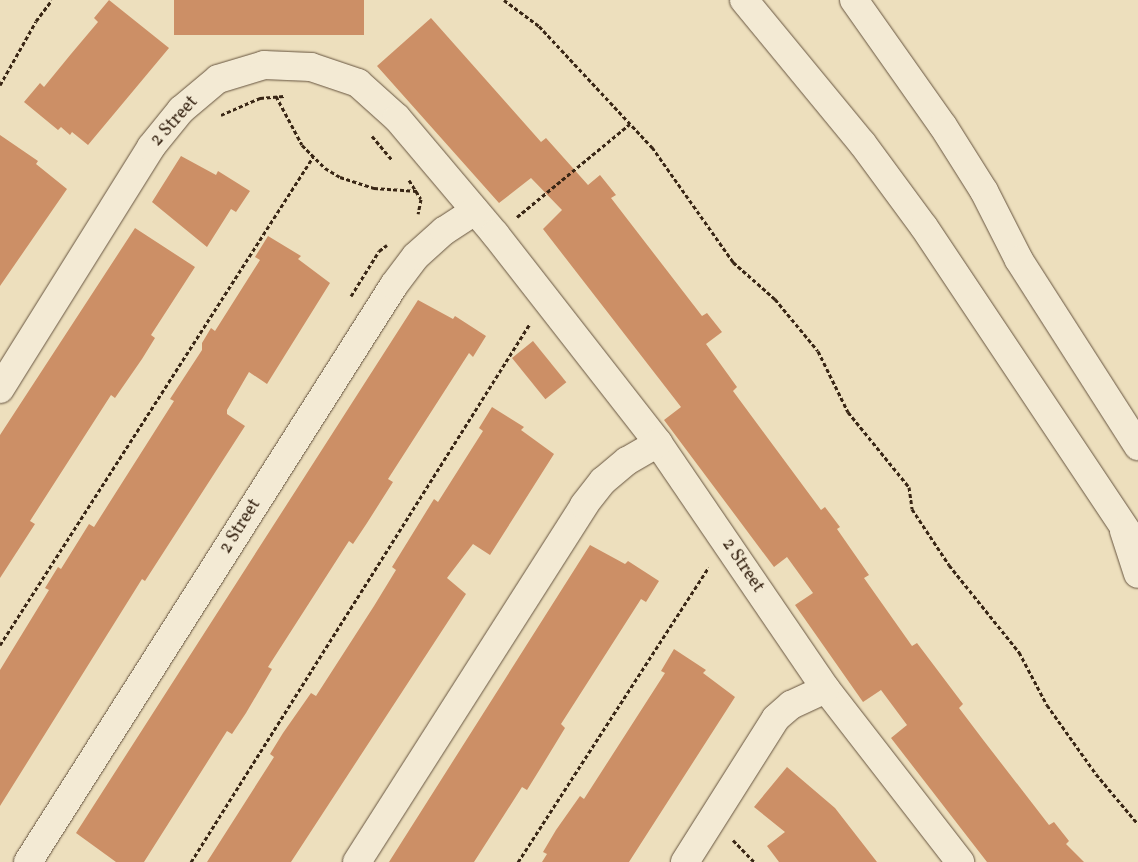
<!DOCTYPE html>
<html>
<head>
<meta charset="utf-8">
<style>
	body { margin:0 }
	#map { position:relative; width:1138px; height:862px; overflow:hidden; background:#eddfbd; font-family:Vollkorn,serif }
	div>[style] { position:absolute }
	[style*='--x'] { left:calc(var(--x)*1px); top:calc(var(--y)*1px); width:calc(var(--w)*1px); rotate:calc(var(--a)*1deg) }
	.building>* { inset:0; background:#cc8f66; transform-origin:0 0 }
	.path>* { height:3px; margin-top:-1.5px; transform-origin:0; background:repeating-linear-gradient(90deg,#392615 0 4px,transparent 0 6.5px) }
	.roads { filter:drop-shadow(0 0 1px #66543f) drop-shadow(0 0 1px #66543f) }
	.minor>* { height:28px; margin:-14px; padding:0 14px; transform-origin:14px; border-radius:14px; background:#f3ead4 }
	span { translate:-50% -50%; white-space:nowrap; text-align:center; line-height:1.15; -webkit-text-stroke:4px #f3ead4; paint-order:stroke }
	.street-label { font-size:18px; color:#392615 }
</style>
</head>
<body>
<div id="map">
	<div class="building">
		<div style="clip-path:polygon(109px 0,169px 48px,88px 145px,72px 132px,70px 135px,61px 127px,58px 130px,24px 102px,40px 83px,44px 87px,71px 54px,98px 22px,94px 18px)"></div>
		<div style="left:174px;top:0;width:190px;height:35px"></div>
		<div style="clip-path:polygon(431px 18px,541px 142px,546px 138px,588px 185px,600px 175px,616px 195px,611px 198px,702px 316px,707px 313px,722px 332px,706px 344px,737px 387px,733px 391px,821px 510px,825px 507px,840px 527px,837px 529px,869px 575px,864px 578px,912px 646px,917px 643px,963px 704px,959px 708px,984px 741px,1049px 825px,1054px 822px,1069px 841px,1066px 844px,1084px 862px,987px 862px,891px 738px,907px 725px,881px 690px,863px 702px,795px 605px,813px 593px,787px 557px,774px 567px,664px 420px,681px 407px,543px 229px,562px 210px,531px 178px,499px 203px,377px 66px)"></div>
		<div style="clip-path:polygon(0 135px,38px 161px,36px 164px,67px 189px,0 286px)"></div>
		<div style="clip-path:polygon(181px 156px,216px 175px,218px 171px,250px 191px,236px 212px,231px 209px,207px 247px,152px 202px)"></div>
		<div style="clip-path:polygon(135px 228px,195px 267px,151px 335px,155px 338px,142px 359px,115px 398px,111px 395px,30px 521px,35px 524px,0 578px,0 435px)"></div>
		<div style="clip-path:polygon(268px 236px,301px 256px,298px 259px,330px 283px,267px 384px,249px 372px,227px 410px,227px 414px,245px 426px,145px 581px,142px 579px,0 806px,0 670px,49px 590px,45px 588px,58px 567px,61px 569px,89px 524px,94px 527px,174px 401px,170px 399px,202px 350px,202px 343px,211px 328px,215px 331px,260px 260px,255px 257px)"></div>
		<div style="clip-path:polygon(418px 300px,453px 319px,455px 316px,486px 336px,473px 357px,469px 353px,388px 479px,393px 482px,367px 523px,353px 544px,349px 541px,268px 667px,272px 669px,246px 713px,232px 734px,227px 731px,144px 862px,116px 862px,76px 833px)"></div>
		<div style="left:533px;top:341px;width:53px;height:27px;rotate:51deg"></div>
		<div style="clip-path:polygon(492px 407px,524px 427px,521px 430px,554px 454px,490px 555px,473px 544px,447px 578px,466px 594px,291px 862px,207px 862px,274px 757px,270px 754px,283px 733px,311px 693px,316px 696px,374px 606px,396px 570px,392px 567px,434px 499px,438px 502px,483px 431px,479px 428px)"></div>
		<div style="clip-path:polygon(590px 545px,625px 564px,628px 561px,659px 581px,646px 602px,641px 599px,561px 724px,565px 728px,540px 769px,527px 790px,522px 787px,474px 862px,389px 862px)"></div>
		<div style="clip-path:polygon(674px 649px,706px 670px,703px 673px,735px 697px,629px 862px,542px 862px,547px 854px,543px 852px,556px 830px,580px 796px,584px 799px,665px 673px,661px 671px)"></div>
		<div style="clip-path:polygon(787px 767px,835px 808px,877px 862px,779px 862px,767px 846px,785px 832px,754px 807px)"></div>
	</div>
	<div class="path">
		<div style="--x:504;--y:0;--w:44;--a:36.6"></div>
		<div style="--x:539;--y:26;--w:166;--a:47"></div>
		<div style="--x:652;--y:147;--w:141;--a:54.8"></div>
		<div style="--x:733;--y:262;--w:56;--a:41.4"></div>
		<div style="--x:775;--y:299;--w:67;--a:50.4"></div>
		<div style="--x:818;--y:351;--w:68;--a:63.8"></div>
		<div style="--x:848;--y:412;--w:97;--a:50.9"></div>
		<div style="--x:909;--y:487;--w:22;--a:82"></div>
		<div style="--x:912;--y:509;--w:67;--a:56.5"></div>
		<div style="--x:949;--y:565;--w:112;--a:51.2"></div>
		<div style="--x:1019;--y:652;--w:60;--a:62.2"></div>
		<div style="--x:1047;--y:705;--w:85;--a:54.6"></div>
		<div style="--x:1096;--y:774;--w:65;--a:50"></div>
		<div style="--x:0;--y:85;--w:73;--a:-60.6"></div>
		<div style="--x:36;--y:21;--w:26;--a:-53"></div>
		<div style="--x:276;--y:96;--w:55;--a:62"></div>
		<div style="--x:302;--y:145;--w:33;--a:45"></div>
		<div style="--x:325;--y:168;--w:17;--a:31"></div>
		<div style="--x:340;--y:177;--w:36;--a:18"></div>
		<div style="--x:374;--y:188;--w:43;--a:4"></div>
		<div style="--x:221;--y:115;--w:43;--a:-23.6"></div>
		<div style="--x:260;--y:98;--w:24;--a:-5"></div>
		<div style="--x:372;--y:136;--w:31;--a:50"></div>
		<div style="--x:409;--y:180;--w:22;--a:58"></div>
		<div style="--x:421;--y:199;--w:15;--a:101"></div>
		<div style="--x:517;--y:217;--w:146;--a:-39.5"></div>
		<div style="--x:351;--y:296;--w:53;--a:-58.1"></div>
		<div style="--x:379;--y:251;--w:10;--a:-37"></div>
		<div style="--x:0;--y:645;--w:580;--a:-57.32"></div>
		<div style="--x:733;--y:840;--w:30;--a:46"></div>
		<div style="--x:191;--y:862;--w:635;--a:-57.81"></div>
		<div style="--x:518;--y:862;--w:351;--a:-57.1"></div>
	</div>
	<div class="roads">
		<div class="minor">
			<div style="--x:744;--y:0;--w:185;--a:50.5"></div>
			<div style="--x:862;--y:143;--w:104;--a:53.6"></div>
			<div style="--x:924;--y:227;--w:386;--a:56.3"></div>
			<div style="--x:854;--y:0;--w:154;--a:54.8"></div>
			<div style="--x:943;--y:126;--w:77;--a:57.8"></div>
			<div style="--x:984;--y:191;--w:77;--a:63.1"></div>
			<div style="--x:1019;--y:260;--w:221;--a:57.4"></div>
			<div style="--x:0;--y:389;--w:285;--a:-58"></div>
			<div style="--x:151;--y:147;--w:48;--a:-51"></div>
			<div style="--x:181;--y:110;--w:48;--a:-40"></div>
			<div style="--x:218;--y:79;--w:48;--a:-16.9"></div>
			<div style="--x:264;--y:65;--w:47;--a:2.4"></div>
			<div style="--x:311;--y:67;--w:50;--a:18.8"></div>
			<div style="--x:358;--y:83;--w:52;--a:41.9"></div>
			<div style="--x:397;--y:118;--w:152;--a:49.8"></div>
			<div style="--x:495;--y:234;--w:265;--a:52"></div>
			<div style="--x:658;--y:443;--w:298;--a:55.7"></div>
			<div style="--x:826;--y:689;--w:219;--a:52.2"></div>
			<div style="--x:1124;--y:531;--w:45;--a:72"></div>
			<div style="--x:28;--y:862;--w:683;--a:-57.61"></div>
			<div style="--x:394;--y:285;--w:36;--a:-53"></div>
			<div style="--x:416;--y:256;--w:38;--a:-42"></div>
			<div style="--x:444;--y:231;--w:37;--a:-33"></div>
			<div style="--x:357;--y:862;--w:423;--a:-57.5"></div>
			<div style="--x:584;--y:505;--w:31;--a:-52"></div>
			<div style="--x:603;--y:481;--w:31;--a:-40"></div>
			<div style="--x:627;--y:461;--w:36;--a:-30"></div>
			<div style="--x:685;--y:862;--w:170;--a:-57.7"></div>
			<div style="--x:776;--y:718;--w:20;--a:-41"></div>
			<div style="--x:791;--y:705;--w:38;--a:-25"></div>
		</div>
	</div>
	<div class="street-label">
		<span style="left:175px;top:122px;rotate:-48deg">2 Street</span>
		<span style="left:241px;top:527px;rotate:-58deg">2 Street</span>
		<span style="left:742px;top:566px;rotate:56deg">2 Street</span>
	</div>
</div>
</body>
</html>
